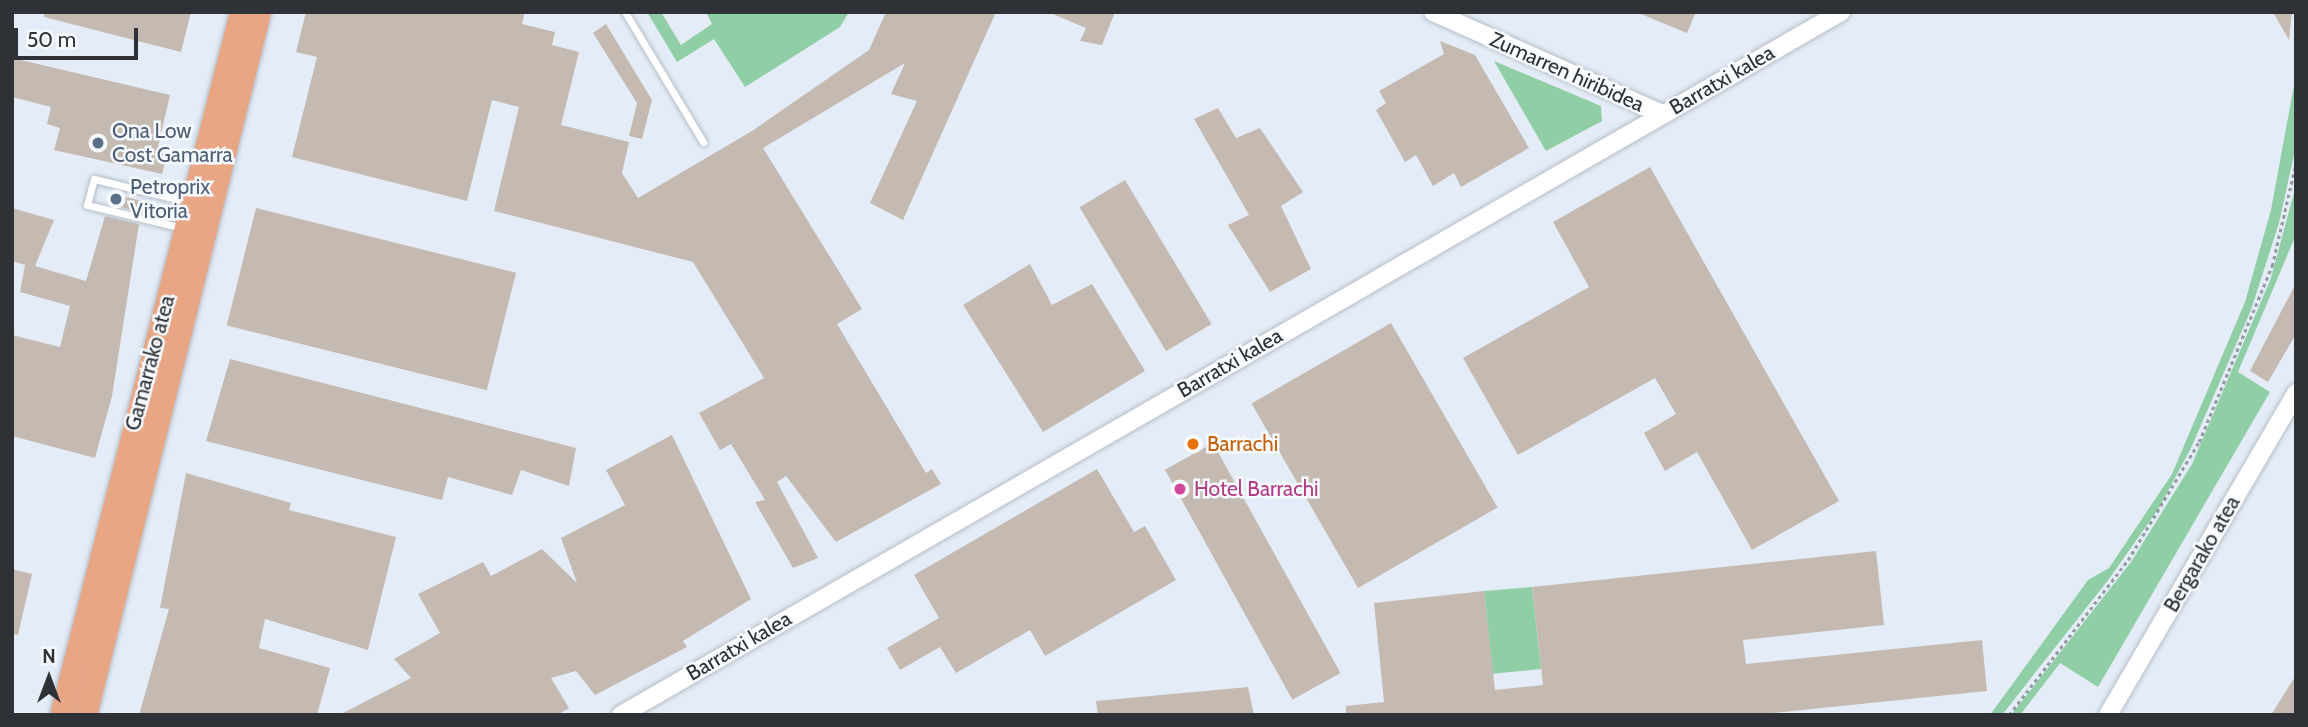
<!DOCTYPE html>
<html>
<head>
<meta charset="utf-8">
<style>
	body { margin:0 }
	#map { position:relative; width:2308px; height:727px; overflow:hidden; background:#e4edf7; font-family:Cabin,sans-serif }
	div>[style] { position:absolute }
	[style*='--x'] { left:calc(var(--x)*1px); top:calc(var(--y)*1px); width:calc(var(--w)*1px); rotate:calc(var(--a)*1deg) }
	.green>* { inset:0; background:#90cea5 }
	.building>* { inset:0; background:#c5bab2; transform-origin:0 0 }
	.path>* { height:2.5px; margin-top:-1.25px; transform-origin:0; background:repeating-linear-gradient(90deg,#939aa1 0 3.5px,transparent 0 7px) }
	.roads { filter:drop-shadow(0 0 2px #b5bdc7) drop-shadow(0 0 2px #b5bdc7) }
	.service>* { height:7px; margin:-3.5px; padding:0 3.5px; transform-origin:3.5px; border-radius:3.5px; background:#fff }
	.tertiary>* { height:18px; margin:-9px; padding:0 9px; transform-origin:9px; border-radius:9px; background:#fff }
	.primary>* { height:23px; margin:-11.5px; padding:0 11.5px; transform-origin:11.5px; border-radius:11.5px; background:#e8a684 }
	.dots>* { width:19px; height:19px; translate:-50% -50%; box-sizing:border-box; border:4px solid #f6fafe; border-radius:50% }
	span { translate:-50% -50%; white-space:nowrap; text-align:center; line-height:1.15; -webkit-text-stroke:5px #f6fafe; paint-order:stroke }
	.street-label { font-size:21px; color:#2e3135 }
	.service-label { font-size:21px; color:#4e5e75 }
	.left { translate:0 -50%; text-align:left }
	.food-label { font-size:21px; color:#c56008 }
	.hotel-label { font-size:21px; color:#b23c85 }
	.frame { position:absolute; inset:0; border:14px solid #2e3135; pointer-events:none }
	.north { position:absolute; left:14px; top:643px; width:70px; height:70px; -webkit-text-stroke:5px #f6fafe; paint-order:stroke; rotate:0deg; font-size:19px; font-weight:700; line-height:28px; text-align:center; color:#2e3135 }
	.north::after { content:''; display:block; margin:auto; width:24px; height:32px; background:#2e3135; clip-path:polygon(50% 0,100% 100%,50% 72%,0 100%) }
	.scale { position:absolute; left:14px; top:28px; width:124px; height:32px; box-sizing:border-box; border:4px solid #2e3135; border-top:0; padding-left:9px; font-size:21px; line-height:24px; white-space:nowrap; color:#2e3135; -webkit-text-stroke:5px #f6fafe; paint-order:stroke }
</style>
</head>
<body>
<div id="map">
	<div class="green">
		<div style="clip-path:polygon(647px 12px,661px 12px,681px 45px,712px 24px,706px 12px,849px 12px,840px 27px,745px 87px,714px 39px,677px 62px)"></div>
		<div style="clip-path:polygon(1494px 61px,1601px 106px,1602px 121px,1546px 151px)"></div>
		<div style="clip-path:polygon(2296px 74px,2296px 146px,2279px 223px,2251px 310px,2191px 448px,2159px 508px,2109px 579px,2002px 715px,1990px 715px,2088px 580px,2109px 568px,2172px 474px,2245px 302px,2271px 210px)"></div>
		<div style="clip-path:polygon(2296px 185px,2295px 237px,2238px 372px,2270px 392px,2098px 687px,2060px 663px,2020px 715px,2011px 715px,2131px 562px,2192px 464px,2271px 278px)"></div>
		<div style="clip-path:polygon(1532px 587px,1541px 669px,1420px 681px,1492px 666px,1484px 591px)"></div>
	</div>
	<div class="building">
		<div style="clip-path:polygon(44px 12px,191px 12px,181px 52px,44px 17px)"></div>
		<div style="clip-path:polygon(306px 12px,525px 12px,522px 24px,555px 32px,552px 45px,579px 52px,561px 125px,629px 142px,622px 173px,638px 198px,752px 131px,869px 50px,886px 12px,996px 12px,903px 220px,870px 203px,917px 101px,891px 94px,905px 63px,763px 148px,862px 309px,837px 324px,926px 473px,932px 469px,941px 484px,836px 542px,786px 476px,777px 482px,818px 558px,793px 568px,755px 502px,765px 500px,731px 444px,720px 450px,699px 413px,764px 378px,693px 262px,494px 211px,519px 107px,492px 100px,467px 201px,292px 157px,317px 57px,296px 52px)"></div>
		<div style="clip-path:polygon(1048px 12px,1115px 12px,1102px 45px,1080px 41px,1086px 28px)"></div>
		<div style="clip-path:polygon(1636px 12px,1696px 12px,1687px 33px)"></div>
		<div style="clip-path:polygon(2273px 12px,2292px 12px,2289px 40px)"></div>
		<div style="clip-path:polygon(606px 24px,652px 100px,642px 139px,629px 136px,637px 103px,593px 33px)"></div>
		<div style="clip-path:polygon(1440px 41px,1475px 55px,1529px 148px,1461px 187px,1454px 173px,1433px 186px,1416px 155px,1405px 162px,1376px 110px,1386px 103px,1379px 91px,1444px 54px)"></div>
		<div style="clip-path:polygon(12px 58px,170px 95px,157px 151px,167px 154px,162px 174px,54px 150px,60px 128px,47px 124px,51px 107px,12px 97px)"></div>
		<div style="clip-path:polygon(1218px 108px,1236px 138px,1260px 128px,1303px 192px,1281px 206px,1311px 269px,1270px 292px,1228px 225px,1249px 215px,1194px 119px)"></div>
		<div style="clip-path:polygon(1650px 167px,1839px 501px,1752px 550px,1697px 452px,1665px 471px,1644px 433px,1676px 414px,1655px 378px,1518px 455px,1463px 358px,1589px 287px,1553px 222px)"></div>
		<div style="left:1125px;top:180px;width:168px;height:53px;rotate:59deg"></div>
		<div style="left:110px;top:193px;width:36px;height:11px;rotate:14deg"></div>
		<div style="clip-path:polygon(12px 208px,54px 220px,35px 266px,86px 281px,105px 216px,139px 224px,112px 396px,95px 458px,12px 436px,12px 335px,60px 347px,70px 306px,20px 292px,25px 265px,12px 261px)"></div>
		<div style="left:256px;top:208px;width:268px;height:121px;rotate:14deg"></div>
		<div style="clip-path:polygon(1030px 264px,1052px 305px,1092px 284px,1145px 371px,1043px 432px,963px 305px)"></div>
		<div style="clip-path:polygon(2296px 283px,2296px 334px,2268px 382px,2250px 371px)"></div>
		<div style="left:1391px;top:323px;width:213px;height:161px;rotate:60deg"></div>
		<div style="clip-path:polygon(230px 359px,576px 448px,569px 486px,521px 470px,512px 495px,448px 477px,442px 500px,206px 441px)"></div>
		<div style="clip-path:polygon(672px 435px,751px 599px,683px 641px,687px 647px,595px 695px,576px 671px,551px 678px,569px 708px,557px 715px,339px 715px,411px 678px,394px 659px,440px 633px,418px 594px,483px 562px,491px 576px,542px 549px,577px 583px,561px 538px,625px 505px,606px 470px)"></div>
		<div style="left:1213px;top:443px;width:263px;height:55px;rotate:61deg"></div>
		<div style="clip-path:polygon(1097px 469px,1134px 532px,1145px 526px,1176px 580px,1045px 656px,1030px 630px,956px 673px,940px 647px,900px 670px,887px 648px,939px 618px,914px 575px)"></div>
		<div style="clip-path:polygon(186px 473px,291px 503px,289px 510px,396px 537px,368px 650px,265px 619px,259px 648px,330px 668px,317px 715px,139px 715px,169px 609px,160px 608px)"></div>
		<div style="clip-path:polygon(1876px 551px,1884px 625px,1743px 640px,1746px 664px,1982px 640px,1987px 691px,1753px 715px,1346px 715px,1346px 706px,1384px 702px,1374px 603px,1484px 591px,1495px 690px,1543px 685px,1532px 587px)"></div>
		<div style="clip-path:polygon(12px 569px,32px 574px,18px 635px,12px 634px)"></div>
		<div style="clip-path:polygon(2296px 675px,2296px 715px,2271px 715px)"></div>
		<div style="clip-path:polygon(1248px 687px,1254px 715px,1098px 715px,1096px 701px)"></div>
	</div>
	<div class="path">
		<div style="--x:2009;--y:715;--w:195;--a:-52.5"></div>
		<div style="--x:2128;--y:560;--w:138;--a:-59"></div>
		<div style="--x:2199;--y:442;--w:191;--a:-67.5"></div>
		<div style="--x:2272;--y:266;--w:106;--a:-76.9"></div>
	</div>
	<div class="roads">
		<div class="service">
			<div style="--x:625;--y:12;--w:152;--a:59"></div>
			<div style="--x:183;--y:228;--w:99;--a:-166.5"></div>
			<div style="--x:87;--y:205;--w:27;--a:-75"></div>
			<div style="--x:94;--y:179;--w:97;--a:13.7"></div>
		</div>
		<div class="tertiary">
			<div style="--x:1433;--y:12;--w:251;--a:24"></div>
			<div style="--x:621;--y:715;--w:1408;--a:-29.95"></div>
			<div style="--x:2108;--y:715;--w:373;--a:-59.7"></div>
		</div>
		<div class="primary">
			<div style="--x:61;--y:715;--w:726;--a:-75.64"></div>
			<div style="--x:85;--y:715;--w:724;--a:-76.1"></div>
		</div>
	</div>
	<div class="dots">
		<div style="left:98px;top:143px;background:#5c6f8a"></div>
		<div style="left:116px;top:199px;background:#5c6f8a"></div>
		<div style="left:1193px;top:444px;background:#e8710a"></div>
		<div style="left:1180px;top:489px;background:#d1479c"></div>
	</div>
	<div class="street-label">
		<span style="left:1567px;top:72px;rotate:24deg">Zumarren hiribidea</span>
		<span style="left:1722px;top:80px;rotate:-30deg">Barratxi kalea</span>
		<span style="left:150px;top:363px;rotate:-75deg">Gamarrako atea</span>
		<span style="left:1230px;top:363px;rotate:-30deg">Barratxi kalea</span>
		<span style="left:2202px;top:554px;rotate:-60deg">Bergarako atea</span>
		<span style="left:739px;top:646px;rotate:-30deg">Barratxi kalea</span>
	</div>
	<div class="service-label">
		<span class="left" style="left:112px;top:143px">Ona Low<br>Cost Gamarra</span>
		<span class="left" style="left:130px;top:199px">Petroprix<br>Vitoria</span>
	</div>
	<div class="food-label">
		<span class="left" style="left:1207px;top:444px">Barrachi</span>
	</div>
	<div class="hotel-label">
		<span class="left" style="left:1194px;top:489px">Hotel Barrachi</span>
	</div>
	<div class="frame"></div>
	<div class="north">N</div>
	<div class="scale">50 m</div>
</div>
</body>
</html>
